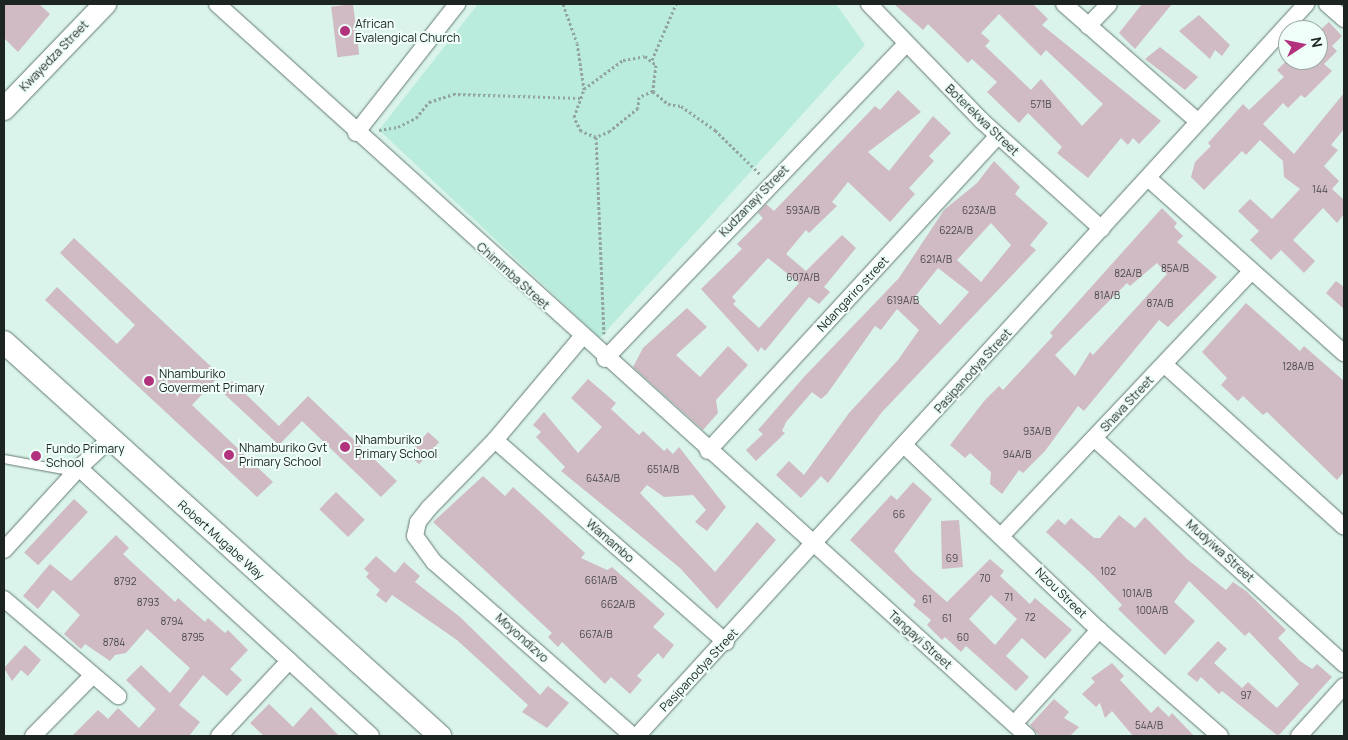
<!DOCTYPE html>
<html>
<head>
<meta charset="utf-8">
<style>
	body { margin:0 }
	#map { position:relative; width:1348px; height:740px; overflow:hidden; background:#daf4eb; font-family:Manrope,sans-serif }
	div>[style] { position:absolute }
	[style*='--x'] { left:calc(var(--x)*1px); top:calc(var(--y)*1px); width:calc(var(--w)*1px); rotate:calc(var(--a)*1deg) }
	.green>* { inset:0; background:#b9ecdd }
	.building>* { inset:0; background:#d0bac4; transform-origin:0 0 }
	.path>* { height:3px; margin-top:-1.5px; transform-origin:0; background:repeating-linear-gradient(90deg,#92a59f 0 2.5px,transparent 0 5px) }
	.roads { filter:drop-shadow(0 0 1px #627972) drop-shadow(0 0 1px #627972) }
	.lane>* { height:8px; margin:-4px; padding:0 4px; transform-origin:4px; border-radius:4px; background:#fff }
	.street>* { height:16px; margin:-8px; padding:0 8px; transform-origin:8px; border-radius:8px; background:#fff }
	.secondary>* { height:22px; margin:-11px; padding:0 11px; transform-origin:11px; border-radius:11px; background:#fff }
	.dots>* { width:14px; height:14px; translate:-50% -50%; box-sizing:border-box; border:2px solid #effef9; border-radius:50% }
	span { translate:-50% -50%; white-space:nowrap; text-align:center; line-height:1.15; -webkit-text-stroke:4px #effef9; paint-order:stroke }
	.number-label { font-size:10px; color:#494a4a }
	.number-label span { -webkit-text-stroke-width:0 }
	.poi-label { font-size:12px; color:#1c2522 }
	.left { translate:0 -50%; text-align:left }
	.street-label { font-size:12px; color:#1c2522 }
	.frame { position:absolute; inset:0; border:5px solid #1c2522; pointer-events:none }
	.north { position:absolute; left:1278px; top:20px; width:50px; height:50px; box-sizing:border-box; background:#effef9; border:1px solid #9ba7a3; border-radius:50%; rotate:79deg; font-size:14px; font-weight:700; line-height:20px; text-align:center; color:#1c2522 }
	.north::after { content:''; display:block; margin:auto; width:18px; height:22px; background:#b3327d; clip-path:polygon(50% 0,100% 100%,50% 72%,0 100%) }
</style>
</head>
<body>
<div id="map">
	<div class="green">
		<div style="clip-path:polygon(478px 4px,836px 4px,865px 45px,600px 338px,379px 130px)"></div>
	</div>
	<div class="building">
		<div style="clip-path:polygon(4px 4px,39px 4px,50px 14px,18px 52px,4px 38px)"></div>
		<div style="left:353px;top:4px;width:51px;height:22px;rotate:83deg"></div>
		<div style="clip-path:polygon(evenodd,894px 4px,1033px 4px,1048px 19px,1042px 25px,1161px 121px,1139px 144px,1133px 138px,1128px 145px,1121px 138px,1088px 178px,1057px 153px,1062px 147px,1028px 113px,1019px 123px,987px 92px,997px 82px,972px 59px,968px 63px,928px 24px,923px 30px,894px 4px,999px 14px,1041px 56px,1046px 50px,1103px 104px,1082px 126px,1041px 79px,1031px 90px,985px 46px,990px 41px,981px 33px,999px 14px)"></div>
		<div style="clip-path:polygon(1142px 4px,1172px 4px,1135px 49px,1119px 33px)"></div>
		<div style="clip-path:polygon(1199px 15px,1230px 45px,1222px 56px,1215px 50px,1210px 59px,1179px 31px)"></div>
		<div style="clip-path:polygon(1329px 22px,1342px 36px,1332px 46px,1337px 51px,1324px 64px,1332px 71px,1305px 98px,1301px 95px,1288px 108px,1283px 103px,1263px 124px,1294px 154px,1344px 93px,1344px 129px,1331px 145px,1338px 150px,1324px 166px,1339px 181px,1332px 189px,1344px 200px,1344px 214px,1337px 223px,1323px 208px,1293px 240px,1315px 261px,1304px 273px,1281px 250px,1271px 260px,1250px 240px,1259px 231px,1238px 211px,1250px 199px,1272px 219px,1300px 189px,1284px 177px,1283px 161px,1260px 140px,1246px 155px,1242px 151px,1204px 190px,1191px 177px,1195px 162px,1211px 146px,1208px 143px,1243px 104px,1249px 110px,1284px 77px,1277px 70px,1287px 60px,1318px 60px,1318px 32px)"></div>
		<div style="clip-path:polygon(1160px 47px,1198px 77px,1185px 90px,1145px 59px)"></div>
		<div style="clip-path:polygon(evenodd,898px 90px,921px 112px,868px 152px,889px 171px,933px 116px,951px 133px,929px 156px,934px 161px,909px 188px,915px 194px,890px 222px,848px 182px,832px 202px,837px 206px,809px 233px,806px 230px,786px 254px,806px 271px,842px 235px,856px 248px,824px 287px,830px 292px,819px 304px,809px 297px,765px 351px,761px 347px,758px 352px,701px 289px,742px 249px,737px 244px,763px 218px,758px 213px,766px 204px,774px 211px,875px 106px,880px 110px,898px 90px,768px 258px,799px 283px,759px 328px,733px 304px,736px 301px,732px 297px,768px 258px)"></div>
		<div style="clip-path:polygon(evenodd,994px 161px,1020px 187px,1015px 194px,1048px 223px,1030px 245px,1036px 250px,882px 412px,828px 483px,821px 476px,801px 498px,776px 475px,789px 461px,804px 475px,849px 413px,898px 360px,919px 330px,897px 309px,881px 330px,875px 326px,827px 394px,821px 399px,812px 392px,786px 422px,782px 431px,785px 433px,756px 461px,746px 450px,763px 434px,758px 430px,803px 378px,899px 278px,944px 210px,977px 183px,994px 161px,991px 223px,1011px 245px,981px 282px,957px 260px,991px 223px,994px 161px,938px 268px,969px 292px,940px 325px,914px 298px,938px 268px)"></div>
		<div style="clip-path:polygon(evenodd,1162px 208px,1177px 223px,1174px 227px,1183px 236px,1177px 242px,1217px 277px,1168px 327px,1159px 320px,1084px 411px,1078px 406px,1045px 451px,1023px 473px,1019px 470px,1002px 494px,990px 484px,991px 472px,970px 453px,965px 458px,950px 445px,985px 400px,999px 386px,1003px 390px,1053px 336px,1050px 333px,1162px 208px,1157px 263px,1167px 274px,1093px 355px,1090px 352px,1075px 376px,1055px 355px,1127px 283px,1130px 286px,1157px 263px)"></div>
		<div style="clip-path:polygon(74px 238px,220px 375px,192px 405px,273px 482px,257px 497px,45px 300px,57px 287px,117px 344px,135px 325px,60px 253px)"></div>
		<div style="clip-path:polygon(1336px 281px,1344px 287px,1344px 309px,1326px 293px)"></div>
		<div style="clip-path:polygon(1246px 303px,1300px 351px,1304px 346px,1344px 381px,1344px 472px,1337px 480px,1267px 412px,1263px 415px,1243px 396px,1238px 401px,1221px 385px,1227px 378px,1202px 352px)"></div>
		<div style="clip-path:polygon(687px 308px,707px 327px,676px 355px,700px 377px,728px 346px,748px 365px,716px 400px,718px 413px,703px 430px,633px 367px,643px 348px)"></div>
		<div style="clip-path:polygon(588px 379px,616px 403px,611px 409px,639px 435px,643px 431px,664px 451px,667px 448px,673px 454px,679px 447px,726px 507px,707px 531px,695px 522px,706px 510px,693px 495px,664px 497px,647px 485px,640px 493px,715px 572px,757px 522px,776px 540px,717px 609px,680px 568px,561px 471px,565px 467px,536px 437px,541px 432px,533px 425px,544px 412px,578px 453px,602px 427px,571px 398px)"></div>
		<div style="clip-path:polygon(232px 381px,279px 426px,308px 396px,397px 481px,381px 497px,302px 421px,279px 445px,222px 392px)"></div>
		<div style="left:428px;top:432px;width:15px;height:30px;rotate:42deg"></div>
		<div style="clip-path:polygon(483px 476px,505px 496px,513px 487px,585px 553px,581px 558px,607px 570px,612px 567px,665px 614px,653px 627px,674px 645px,663px 659px,658px 653px,637px 676px,642px 680px,630px 694px,611px 677px,605px 684px,562px 642px,558px 647px,548px 637px,552px 633px,433px 522px)"></div>
		<div style="clip-path:polygon(evenodd,913px 482px,932px 499px,894px 551px,912px 571px,947px 602px,990px 559px,1004px 571px,1000px 576px,1030px 604px,1035px 598px,1072px 630px,1045px 659px,1022px 638px,1006px 656px,1029px 677px,1016px 691px,966px 646px,961px 652px,945px 637px,942px 640px,927px 625px,931px 620px,913px 605px,916px 601px,850px 540px,891px 495px,897px 500px,913px 482px,991px 595px,1017px 619px,995px 645px,969px 619px,991px 595px)"></div>
		<div style="left:336px;top:492px;width:40px;height:24px;rotate:44deg"></div>
		<div style="left:74px;top:499px;width:19px;height:73px;rotate:43deg"></div>
		<div style="clip-path:polygon(1119px 515px,1135px 528px,1145px 517px,1187px 559px,1226px 590px,1233px 582px,1246px 591px,1286px 630px,1278px 638px,1300px 661px,1312px 669px,1317px 664px,1332px 677px,1278px 736px,1222px 691px,1219px 694px,1201px 677px,1197px 682px,1187px 674px,1218px 641px,1227px 649px,1214px 663px,1242px 688px,1248px 682px,1277px 708px,1299px 684px,1249px 632px,1245px 636px,1189px 581px,1174px 602px,1195px 621px,1165px 655px,1118px 609px,1122px 605px,1093px 575px,1046px 532px,1058px 519px,1065px 525px,1071px 518px,1094px 538px,1100px 538px)"></div>
		<div style="clip-path:polygon(959px 520px,963px 567px,942px 569px,941px 521px)"></div>
		<div style="clip-path:polygon(116px 535px,129px 548px,123px 554px,175px 602px,178px 598px,205px 622px,208px 618px,225px 633px,228px 630px,248px 650px,230px 669px,242px 680px,227px 696px,203px 675px,179px 705px,200px 722px,189px 736px,72px 736px,98px 710px,108px 719px,118px 708px,139px 728px,156px 709px,126px 680px,141px 665px,170px 693px,190px 668px,147px 629px,126px 653px,115px 655px,110px 661px,85px 644px,81px 649px,64px 634px,80px 615px,53px 590px,38px 609px,23px 596px,50px 564px,71px 581px)"></div>
		<div style="clip-path:polygon(376px 556px,395px 573px,404px 562px,420px 576px,415px 582px,460px 617px,540px 695px,548px 686px,569px 703px,547px 728px,522px 712px,528px 705px,457px 640px,392px 595px,386px 603px,376px 595px,380px 590px,366px 577px,369px 573px,364px 569px)"></div>
		<div style="clip-path:polygon(25px 645px,41px 660px,28px 676px,21px 670px,12px 681px,4px 668px)"></div>
		<div style="clip-path:polygon(1112px 663px,1124px 676px,1120px 680px,1151px 713px,1158px 706px,1169px 717px,1172px 713px,1194px 736px,1133px 736px,1112px 711px,1105px 718px,1100px 703px,1096px 707px,1082px 694px,1095px 682px,1091px 678px)"></div>
		<div style="clip-path:polygon(1054px 699px,1069px 712px,1064px 718px,1079px 727px,1070px 736px,1039px 736px,1030px 725px)"></div>
		<div style="clip-path:polygon(269px 704px,293px 727px,311px 707px,339px 736px,264px 736px,250px 723px)"></div>
	</div>
	<div class="path">
		<div style="--x:563;--y:4;--w:41;--a:70.3"></div>
		<div style="--x:577;--y:43;--w:47;--a:81.3"></div>
		<div style="--x:645;--y:56;--w:14;--a:39"></div>
		<div style="--x:656;--y:65;--w:26;--a:97"></div>
		<div style="--x:653;--y:91;--w:15;--a:157"></div>
		<div style="--x:639;--y:97;--w:11;--a:95"></div>
		<div style="--x:638;--y:108;--w:36;--a:141"></div>
		<div style="--x:610;--y:131;--w:15;--a:157"></div>
		<div style="--x:596;--y:137;--w:16;--a:-158"></div>
		<div style="--x:581;--y:131;--w:16;--a:-117"></div>
		<div style="--x:574;--y:117;--w:30;--a:-70"></div>
		<div style="--x:584;--y:89;--w:49;--a:-36.6"></div>
		<div style="--x:623;--y:60;--w:22;--a:-10"></div>
		<div style="--x:652;--y:60;--w:61;--a:-66.8"></div>
		<div style="--x:653;--y:91;--w:20;--a:41"></div>
		<div style="--x:668;--y:104;--w:13;--a:9"></div>
		<div style="--x:681;--y:106;--w:42;--a:35.2"></div>
		<div style="--x:715;--y:130;--w:63;--a:44.4"></div>
		<div style="--x:379;--y:130;--w:19;--a:-9"></div>
		<div style="--x:398;--y:127;--w:20;--a:-27"></div>
		<div style="--x:416;--y:118;--w:21;--a:-51"></div>
		<div style="--x:429;--y:102;--w:25;--a:-18"></div>
		<div style="--x:453;--y:94;--w:127;--a:1.8"></div>
		<div style="--x:596;--y:137;--w:197;--a:87.7"></div>
	</div>
	<div class="roads">
		<div class="lane">
			<div style="--x:4;--y:459;--w:72;--a:10.4"></div>
		</div>
		<div class="street">
			<div style="--x:217;--y:4;--w:1092;--a:42.1"></div>
			<div style="--x:869;--y:4;--w:163;--a:46"></div>
			<div style="--x:982;--y:121;--w:161;--a:42"></div>
			<div style="--x:1064;--y:4;--w:177;--a:41.3"></div>
			<div style="--x:1327;--y:4;--w:23;--a:41"></div>
			<div style="--x:1088;--y:26;--w:30;--a:-46"></div>
			<div style="--x:356;--y:133;--w:164;--a:-51.9"></div>
			<div style="--x:1148;--y:178;--w:263;--a:41.8"></div>
			<div style="--x:581;--y:338;--w:133;--a:130.1"></div>
			<div style="--x:495;--y:440;--w:95;--a:134.1"></div>
			<div style="--x:429;--y:508;--w:18;--a:128"></div>
			<div style="--x:418;--y:522;--w:14;--a:102"></div>
			<div style="--x:415;--y:536;--w:32;--a:54"></div>
			<div style="--x:434;--y:562;--w:264;--a:41.2"></div>
			<div style="--x:605;--y:359;--w:434;--a:-46.3"></div>
			<div style="--x:1165;--y:365;--w:241;--a:42.1"></div>
			<div style="--x:110;--y:439;--w:42;--a:136.9"></div>
			<div style="--x:79;--y:468;--w:396;--a:42.5"></div>
			<div style="--x:1095;--y:439;--w:336;--a:42.1"></div>
			<div style="--x:495;--y:440;--w:307;--a:41.2"></div>
			<div style="--x:905;--y:446;--w:267;--a:43.5"></div>
			<div style="--x:1099;--y:630;--w:161;--a:41.2"></div>
			<div style="--x:708;--y:451;--w:428;--a:-47.4"></div>
			<div style="--x:1002;--y:535;--w:362;--a:-46.6"></div>
			<div style="--x:4;--y:550;--w:111;--a:-47.6"></div>
			<div style="--x:4;--y:599;--w:150;--a:40.4"></div>
			<div style="--x:1014;--y:724;--w:127;--a:-47.9"></div>
			<div style="--x:33;--y:736;--w:83;--a:-45.5"></div>
			<div style="--x:219;--y:736;--w:103;--a:-47"></div>
			<div style="--x:637;--y:736;--w:992;--a:-47.57"></div>
			<div style="--x:1299;--y:736;--w:67;--a:-48"></div>
		</div>
		<div class="secondary">
			<div style="--x:4;--y:109;--w:146;--a:-46.1"></div>
			<div style="--x:4;--y:342;--w:588;--a:42.1"></div>
		</div>
	</div>
	<div class="dots">
		<div style="left:345px;top:31px;background:#b3327d"></div>
		<div style="left:149px;top:381px;background:#b3327d"></div>
		<div style="left:345px;top:447px;background:#b3327d"></div>
		<div style="left:229px;top:455px;background:#b3327d"></div>
		<div style="left:36px;top:456px;background:#b3327d"></div>
	</div>
	<div class="number-label">
		<span style="left:1041px;top:105px">571B</span>
		<span style="left:1320px;top:190px">144</span>
		<span style="left:803px;top:211px">593A/B</span>
		<span style="left:979px;top:211px">623A/B</span>
		<span style="left:956px;top:231px">622A/B</span>
		<span style="left:936px;top:260px">621A/B</span>
		<span style="left:1175px;top:269px">85A/B</span>
		<span style="left:1128px;top:274px">82A/B</span>
		<span style="left:803px;top:278px">607A/B</span>
		<span style="left:1107px;top:296px">81A/B</span>
		<span style="left:903px;top:301px">619A/B</span>
		<span style="left:1160px;top:304px">87A/B</span>
		<span style="left:1298px;top:367px">128A/B</span>
		<span style="left:1037px;top:432px">93A/B</span>
		<span style="left:1017px;top:455px">94A/B</span>
		<span style="left:663px;top:470px">651A/B</span>
		<span style="left:603px;top:479px">643A/B</span>
		<span style="left:899px;top:515px">66</span>
		<span style="left:952px;top:559px">69</span>
		<span style="left:1108px;top:572px">102</span>
		<span style="left:985px;top:579px">70</span>
		<span style="left:601px;top:581px">661A/B</span>
		<span style="left:125px;top:582px">8792</span>
		<span style="left:1137px;top:594px">101A/B</span>
		<span style="left:1009px;top:598px">71</span>
		<span style="left:927px;top:600px">61</span>
		<span style="left:148px;top:603px">8793</span>
		<span style="left:618px;top:605px">662A/B</span>
		<span style="left:1152px;top:611px">100A/B</span>
		<span style="left:1030px;top:618px">72</span>
		<span style="left:947px;top:619px">61</span>
		<span style="left:172px;top:622px">8794</span>
		<span style="left:596px;top:635px">667A/B</span>
		<span style="left:193px;top:638px">8795</span>
		<span style="left:963px;top:638px">60</span>
		<span style="left:114px;top:643px">8784</span>
		<span style="left:1246px;top:696px">97</span>
		<span style="left:1149px;top:726px">54A/B</span>
	</div>
	<div class="poi-label">
		<span class="left" style="left:355px;top:31px">African<br>Evalengical Church</span>
		<span class="left" style="left:159px;top:381px">Nhamburiko<br>Goverment Primary</span>
		<span class="left" style="left:355px;top:447px">Nhamburiko<br>Primary School</span>
		<span class="left" style="left:239px;top:455px">Nhamburiko Gvt<br>Primary School</span>
		<span class="left" style="left:46px;top:456px">Fundo Primary<br>School</span>
	</div>
	<div class="street-label">
		<span style="left:54px;top:56px;rotate:-46deg">Kwayedza Street</span>
		<span style="left:982px;top:120px;rotate:44deg">Boterekwa Street</span>
		<span style="left:754px;top:201px;rotate:-46deg">Kudzanayi Street</span>
		<span style="left:513px;top:276px;rotate:42deg">Chimimba Street</span>
		<span style="left:853px;top:294px;rotate:-47deg">Ndangariro street</span>
		<span style="left:973px;top:371px;rotate:-48deg">Pasipanodya Street</span>
		<span style="left:1127px;top:404px;rotate:-47deg">Shava Street</span>
		<span style="left:221px;top:540px;rotate:42deg">Robert Mugabe Way</span>
		<span style="left:610px;top:541px;rotate:41deg">Wamambo</span>
		<span style="left:1220px;top:551px;rotate:42deg">Mudyiwa Street</span>
		<span style="left:1061px;top:593px;rotate:44deg">Nzou Street</span>
		<span style="left:522px;top:638px;rotate:42deg">Moyondizvo</span>
		<span style="left:920px;top:640px;rotate:42deg">Tangayi Street</span>
		<span style="left:699px;top:670px;rotate:-47deg">Pasipanodya Street</span>
	</div>
	<div class="frame"></div>
	<div class="north">N</div>
</div>
</body>
</html>
